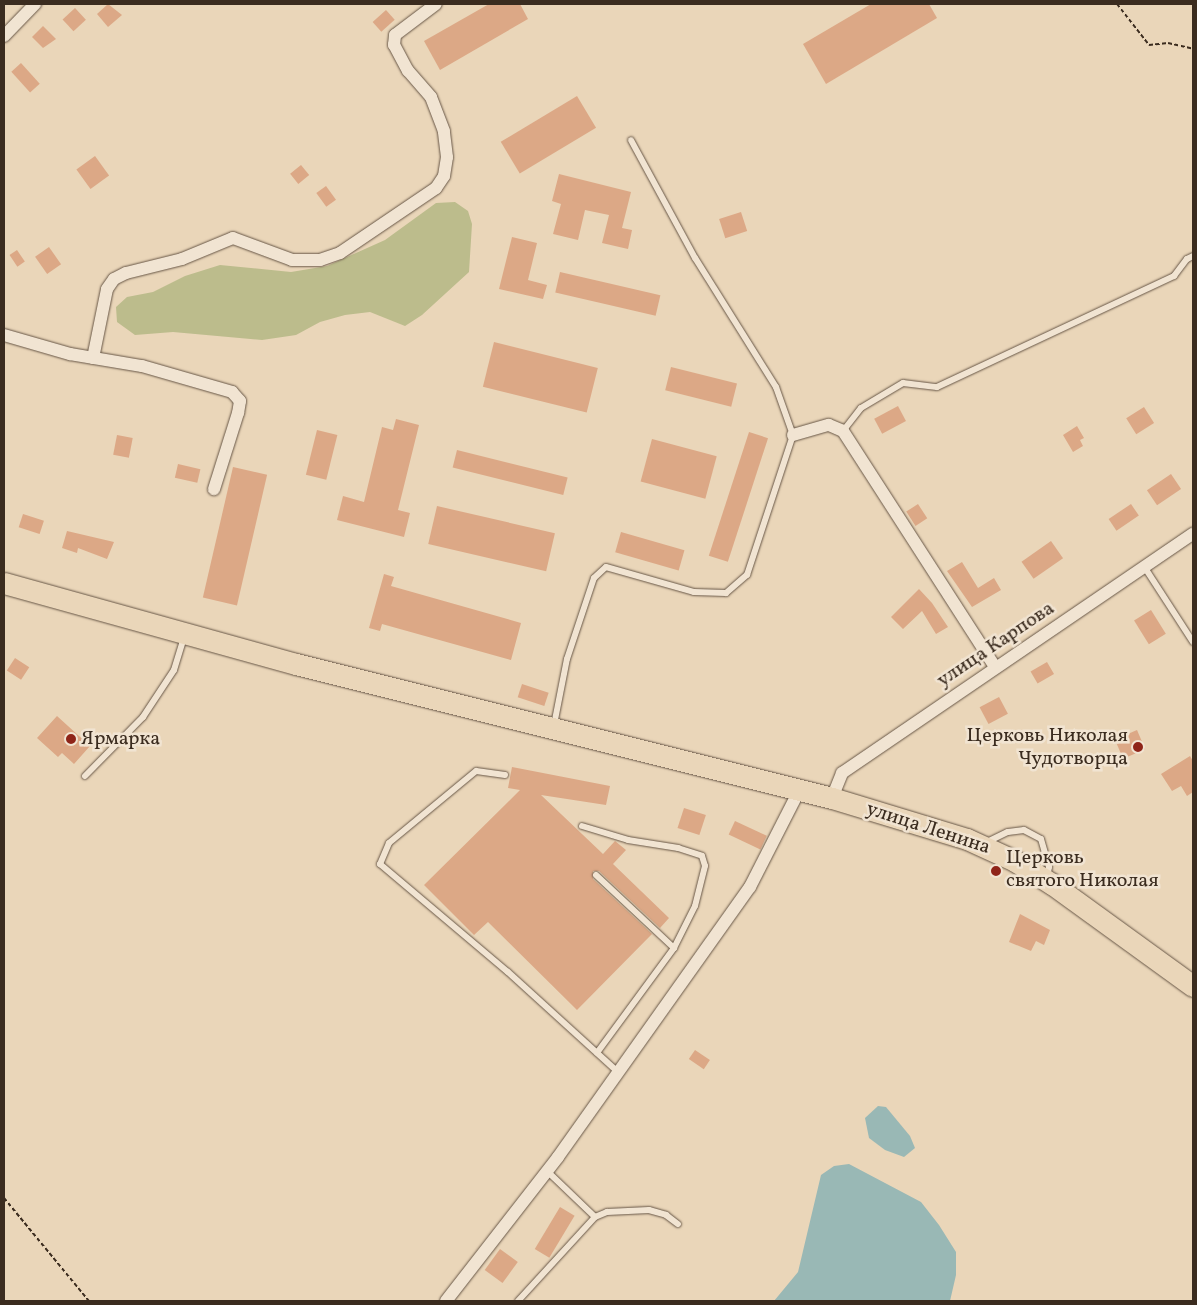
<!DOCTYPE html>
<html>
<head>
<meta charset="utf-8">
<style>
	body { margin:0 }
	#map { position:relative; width:1197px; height:1305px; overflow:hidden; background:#ead6b9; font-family:Vollkorn,serif }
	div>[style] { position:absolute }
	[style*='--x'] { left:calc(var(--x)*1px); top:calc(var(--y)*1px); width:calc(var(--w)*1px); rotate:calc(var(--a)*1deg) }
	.green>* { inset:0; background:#bcbc8c }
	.water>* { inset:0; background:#99b8b5 }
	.building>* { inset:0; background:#dca886; transform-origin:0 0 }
	.path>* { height:2px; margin-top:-1px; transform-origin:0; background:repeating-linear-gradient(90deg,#3b2c1f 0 4px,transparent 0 6.5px) }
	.roads { filter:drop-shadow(0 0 1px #675646) drop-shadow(0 0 1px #675646) }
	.lane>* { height:6px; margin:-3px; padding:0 3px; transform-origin:3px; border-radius:3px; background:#f1e4d2 }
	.street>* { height:12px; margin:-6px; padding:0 6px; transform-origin:6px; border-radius:6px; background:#f1e4d2 }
	.primary>* { height:21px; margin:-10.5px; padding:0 10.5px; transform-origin:10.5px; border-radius:10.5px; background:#ead6b9 }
	.dots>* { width:14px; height:14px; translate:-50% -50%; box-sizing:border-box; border:2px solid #f1e4d2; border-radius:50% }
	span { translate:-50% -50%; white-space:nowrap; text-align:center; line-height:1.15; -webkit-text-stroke:5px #f1e4d2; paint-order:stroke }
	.street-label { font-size:20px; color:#3b2c1f }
	.poi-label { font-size:20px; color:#3b2c1f }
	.right { translate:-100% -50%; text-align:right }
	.left { translate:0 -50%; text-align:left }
	.frame { position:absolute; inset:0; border:5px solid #3b2c1f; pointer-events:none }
</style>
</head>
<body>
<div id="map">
	<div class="green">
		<div style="clip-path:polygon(455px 202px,468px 211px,472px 224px,469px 272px,422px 315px,405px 326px,370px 312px,345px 315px,320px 322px,296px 335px,262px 340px,173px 332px,135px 335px,117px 322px,116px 307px,127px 297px,153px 292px,185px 276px,220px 265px,291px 272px,327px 266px,385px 240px,436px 203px)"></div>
	</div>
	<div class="water">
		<div style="clip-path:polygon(878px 1106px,886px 1107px,910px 1136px,915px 1148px,904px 1157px,885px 1150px,869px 1138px,865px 1118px)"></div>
		<div style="clip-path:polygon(849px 1164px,921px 1202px,939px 1225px,956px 1252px,956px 1275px,950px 1301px,774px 1301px,798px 1272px,821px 1175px,834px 1166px)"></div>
	</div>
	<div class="building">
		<div style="clip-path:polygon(108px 4px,122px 15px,108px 27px,97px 14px)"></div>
		<div style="clip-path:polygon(489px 4px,520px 4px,528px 19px,440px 70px,424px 41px)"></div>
		<div style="clip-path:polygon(871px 4px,929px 4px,937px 18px,826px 84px,803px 44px)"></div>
		<div style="left:75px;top:8px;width:16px;height:17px;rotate:47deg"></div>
		<div style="left:386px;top:10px;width:13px;height:18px;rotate:48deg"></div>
		<div style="clip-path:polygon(43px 26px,56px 39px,43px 48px,32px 37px)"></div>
		<div style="left:21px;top:63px;width:28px;height:13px;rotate:48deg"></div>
		<div style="left:577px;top:96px;width:37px;height:89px;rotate:59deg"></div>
		<div style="left:95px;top:156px;width:24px;height:23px;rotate:54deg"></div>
		<div style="left:301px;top:165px;width:13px;height:14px;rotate:51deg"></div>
		<div style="clip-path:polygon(559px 174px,631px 192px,622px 228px,632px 230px,628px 249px,602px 243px,609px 215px,585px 210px,578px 240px,553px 234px,561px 204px,552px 201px)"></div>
		<div style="left:326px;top:186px;width:17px;height:12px;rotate:54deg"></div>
		<div style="left:741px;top:212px;width:20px;height:23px;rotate:72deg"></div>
		<div style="clip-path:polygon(512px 237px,537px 243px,528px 280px,547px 285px,543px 299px,499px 289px)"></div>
		<div style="left:49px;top:247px;width:21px;height:17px;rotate:55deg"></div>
		<div style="left:17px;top:250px;width:14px;height:9px;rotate:56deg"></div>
		<div style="left:560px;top:272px;width:103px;height:21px;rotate:13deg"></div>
		<div style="left:494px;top:342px;width:107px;height:46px;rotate:14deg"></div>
		<div style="left:671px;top:367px;width:68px;height:24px;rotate:14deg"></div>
		<div style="left:898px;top:406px;width:17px;height:27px;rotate:62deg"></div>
		<div style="left:1144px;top:407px;width:19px;height:21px;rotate:58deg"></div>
		<div style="clip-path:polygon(396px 419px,419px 425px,398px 510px,410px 513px,404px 537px,337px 520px,343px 496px,364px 502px,382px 427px,393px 430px)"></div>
		<div style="clip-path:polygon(1077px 426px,1084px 438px,1080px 440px,1083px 446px,1073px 452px,1063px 435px)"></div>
		<div style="left:317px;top:430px;width:21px;height:46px;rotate:14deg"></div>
		<div style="left:749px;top:432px;width:20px;height:130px;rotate:18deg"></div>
		<div style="left:117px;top:435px;width:16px;height:20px;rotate:11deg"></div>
		<div style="left:652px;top:439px;width:67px;height:44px;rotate:15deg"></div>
		<div style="left:457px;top:450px;width:114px;height:18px;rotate:14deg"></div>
		<div style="left:178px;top:464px;width:23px;height:14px;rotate:13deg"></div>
		<div style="left:233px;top:467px;width:35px;height:134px;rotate:13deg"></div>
		<div style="left:1171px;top:474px;width:18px;height:29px;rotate:56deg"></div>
		<div style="left:918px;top:504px;width:17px;height:14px;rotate:57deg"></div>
		<div style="left:1131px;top:504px;width:14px;height:27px;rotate:56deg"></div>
		<div style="left:437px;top:506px;width:121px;height:39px;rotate:13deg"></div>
		<div style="left:23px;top:514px;width:22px;height:14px;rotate:18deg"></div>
		<div style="clip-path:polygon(67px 531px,114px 542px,107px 559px,78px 548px,77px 553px,62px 548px)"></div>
		<div style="left:621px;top:532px;width:66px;height:21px;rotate:16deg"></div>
		<div style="left:1051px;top:541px;width:21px;height:36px;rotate:55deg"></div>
		<div style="clip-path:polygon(962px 562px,978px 588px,994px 578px,1001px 590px,972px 607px,947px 571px)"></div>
		<div style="clip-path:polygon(384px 574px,394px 577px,391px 586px,521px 623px,511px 660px,382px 624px,380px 631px,369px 628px)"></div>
		<div style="clip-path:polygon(919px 589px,932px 603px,948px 627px,936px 634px,922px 611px,903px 629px,891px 617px)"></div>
		<div style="left:1151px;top:610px;width:28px;height:20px;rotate:58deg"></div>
		<div style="left:15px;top:658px;width:17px;height:15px;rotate:33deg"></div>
		<div style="left:1047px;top:662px;width:14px;height:19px;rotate:60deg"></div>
		<div style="left:522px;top:684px;width:28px;height:14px;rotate:18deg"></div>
		<div style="left:999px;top:697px;width:19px;height:22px;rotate:62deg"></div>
		<div style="clip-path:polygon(57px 716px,90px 746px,74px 764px,62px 753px,58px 757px,37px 738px)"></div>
		<div style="left:1137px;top:730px;width:21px;height:24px;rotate:67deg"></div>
		<div style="clip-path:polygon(1190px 756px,1193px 761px,1193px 792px,1187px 796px,1181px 786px,1172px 791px,1161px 774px)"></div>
		<div style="clip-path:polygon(512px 767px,610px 786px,606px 805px,541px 795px,603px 854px,615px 841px,626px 850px,613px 864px,669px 918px,660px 928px,599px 871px,593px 871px,593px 879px,652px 934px,577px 1010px,488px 922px,474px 935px,424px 885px,520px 790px,508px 788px)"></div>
		<div style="left:684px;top:808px;width:23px;height:21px;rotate:18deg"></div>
		<div style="left:735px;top:821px;width:35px;height:15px;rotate:25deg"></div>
		<div style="clip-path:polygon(1020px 914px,1050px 930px,1044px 945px,1036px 941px,1031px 951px,1009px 942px)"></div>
		<div style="left:695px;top:1050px;width:18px;height:11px;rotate:34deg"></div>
		<div style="left:560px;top:1207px;width:17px;height:49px;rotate:31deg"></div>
		<div style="left:500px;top:1249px;width:22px;height:26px;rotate:36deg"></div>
	</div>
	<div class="path">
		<div style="--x:1117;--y:4;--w:52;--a:52"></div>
		<div style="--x:1149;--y:45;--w:19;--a:-6"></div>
		<div style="--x:1168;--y:43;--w:26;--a:13"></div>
		<div style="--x:4;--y:1198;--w:134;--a:50.5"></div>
	</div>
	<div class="roads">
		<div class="lane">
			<div style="--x:843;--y:431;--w:29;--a:-52"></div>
			<div style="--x:861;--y:408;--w:49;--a:-30.8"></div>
			<div style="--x:903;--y:383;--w:34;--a:7"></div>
			<div style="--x:937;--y:387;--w:262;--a:-25.1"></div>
			<div style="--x:1174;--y:276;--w:21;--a:-53"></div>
			<div style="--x:1187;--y:259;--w:7;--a:-27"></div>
			<div style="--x:1145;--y:568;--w:88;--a:57"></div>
			<div style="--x:554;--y:725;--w:67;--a:-78.9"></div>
			<div style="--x:567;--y:659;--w:85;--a:-71.6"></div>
			<div style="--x:594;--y:578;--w:16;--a:-43"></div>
			<div style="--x:606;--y:567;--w:91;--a:15.9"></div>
			<div style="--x:694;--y:592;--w:32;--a:2"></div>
			<div style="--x:726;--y:593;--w:28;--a:-41"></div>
			<div style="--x:747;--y:575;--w:147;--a:-71.8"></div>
			<div style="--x:793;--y:435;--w:51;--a:-109.5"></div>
			<div style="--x:776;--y:387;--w:152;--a:-122.1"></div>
			<div style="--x:695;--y:258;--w:134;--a:-118.5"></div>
			<div style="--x:505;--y:775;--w:29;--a:-172"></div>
			<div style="--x:476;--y:771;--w:113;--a:140.4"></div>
			<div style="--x:389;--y:843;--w:23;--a:113"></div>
			<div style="--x:380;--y:864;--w:167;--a:40.2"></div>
			<div style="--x:508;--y:972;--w:149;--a:42.3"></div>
			<div style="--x:85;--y:776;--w:83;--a:-45.5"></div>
			<div style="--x:143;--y:717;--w:56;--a:-56.6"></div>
			<div style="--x:174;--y:670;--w:37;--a:-73"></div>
			<div style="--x:582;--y:826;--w:48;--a:16.9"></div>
			<div style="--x:628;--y:840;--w:51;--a:9.1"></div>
			<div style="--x:678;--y:848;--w:25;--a:18"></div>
			<div style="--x:702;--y:856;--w:10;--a:73"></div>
			<div style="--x:705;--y:866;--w:41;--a:104"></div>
			<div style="--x:695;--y:906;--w:47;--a:116.6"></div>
			<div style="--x:674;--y:948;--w:130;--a:126.3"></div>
			<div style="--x:985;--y:843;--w:25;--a:-26"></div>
			<div style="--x:1008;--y:832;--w:16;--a:-7"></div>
			<div style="--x:1024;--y:830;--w:19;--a:28"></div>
			<div style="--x:1041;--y:839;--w:29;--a:74"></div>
			<div style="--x:1049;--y:867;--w:10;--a:101"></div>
			<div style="--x:596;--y:875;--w:107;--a:43.1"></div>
			<div style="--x:547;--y:1171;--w:66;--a:43.8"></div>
			<div style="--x:518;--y:1301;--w:114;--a:-47.5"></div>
			<div style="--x:595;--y:1217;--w:13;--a:-23"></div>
			<div style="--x:607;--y:1212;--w:42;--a:-2.7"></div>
			<div style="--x:649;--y:1210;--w:18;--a:16"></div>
			<div style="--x:666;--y:1215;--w:15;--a:37"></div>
		</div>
		<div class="street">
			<div style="--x:4;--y:36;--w:45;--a:-45.9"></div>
			<div style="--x:4;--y:335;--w:69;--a:16.1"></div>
			<div style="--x:70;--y:354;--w:73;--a:9.5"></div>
			<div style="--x:142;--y:366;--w:94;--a:16.1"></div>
			<div style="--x:232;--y:392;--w:12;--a:48"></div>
			<div style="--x:240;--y:401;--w:12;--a:99"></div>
			<div style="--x:238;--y:413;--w:80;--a:107.5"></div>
			<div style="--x:93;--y:358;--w:70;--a:-78.5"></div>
			<div style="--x:107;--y:289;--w:12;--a:-55"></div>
			<div style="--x:114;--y:279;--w:13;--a:-27"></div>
			<div style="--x:126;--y:273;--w:58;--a:-14"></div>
			<div style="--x:182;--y:259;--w:55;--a:-22.4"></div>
			<div style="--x:233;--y:238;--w:63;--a:20.4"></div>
			<div style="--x:292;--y:260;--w:28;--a:0"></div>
			<div style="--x:320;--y:260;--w:21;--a:-19"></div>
			<div style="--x:340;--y:253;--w:116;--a:-34.1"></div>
			<div style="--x:436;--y:188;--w:14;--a:-56"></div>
			<div style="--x:444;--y:176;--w:19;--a:-81"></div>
			<div style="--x:447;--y:157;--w:26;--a:-97"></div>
			<div style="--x:444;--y:131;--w:36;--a:-111"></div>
			<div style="--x:431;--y:97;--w:35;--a:-131"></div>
			<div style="--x:408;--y:71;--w:30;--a:-118"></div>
			<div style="--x:394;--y:45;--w:10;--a:-84"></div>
			<div style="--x:395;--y:35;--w:51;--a:-37.1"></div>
			<div style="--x:793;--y:435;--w:37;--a:-16"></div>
			<div style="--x:829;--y:425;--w:15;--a:23"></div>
			<div style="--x:843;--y:431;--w:281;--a:57.2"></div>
			<div style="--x:832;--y:798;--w:27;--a:-68"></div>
			<div style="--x:842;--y:773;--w:425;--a:-34.3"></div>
			<div style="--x:446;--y:1301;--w:182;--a:-52.1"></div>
			<div style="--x:558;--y:1157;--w:331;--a:-54.6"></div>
			<div style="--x:750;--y:887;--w:108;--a:-63"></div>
		</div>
		<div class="primary">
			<div style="--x:4;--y:583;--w:303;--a:15.5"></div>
			<div style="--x:296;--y:664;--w:552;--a:14.04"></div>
			<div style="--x:832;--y:798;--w:141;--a:16.9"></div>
			<div style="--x:967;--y:839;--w:53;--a:24.6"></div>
			<div style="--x:1015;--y:861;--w:44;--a:31.9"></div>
			<div style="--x:1052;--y:884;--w:174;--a:35.9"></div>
		</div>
	</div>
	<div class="dots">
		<div style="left:71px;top:739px;background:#8f2418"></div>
		<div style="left:1138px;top:747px;background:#8f2418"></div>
		<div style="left:996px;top:871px;background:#8f2418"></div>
	</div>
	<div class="street-label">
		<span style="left:996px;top:645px;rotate:-34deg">улица Карпова</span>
		<span style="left:928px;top:829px;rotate:18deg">улица Ленина</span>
	</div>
	<div class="poi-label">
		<span class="right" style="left:1128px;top:748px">Церковь Николая<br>Чудотворца</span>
		<span class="left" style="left:81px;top:739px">Ярмарка</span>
		<span class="left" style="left:1006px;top:870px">Церковь<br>святого Николая</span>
	</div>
	<div class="frame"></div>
</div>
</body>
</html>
